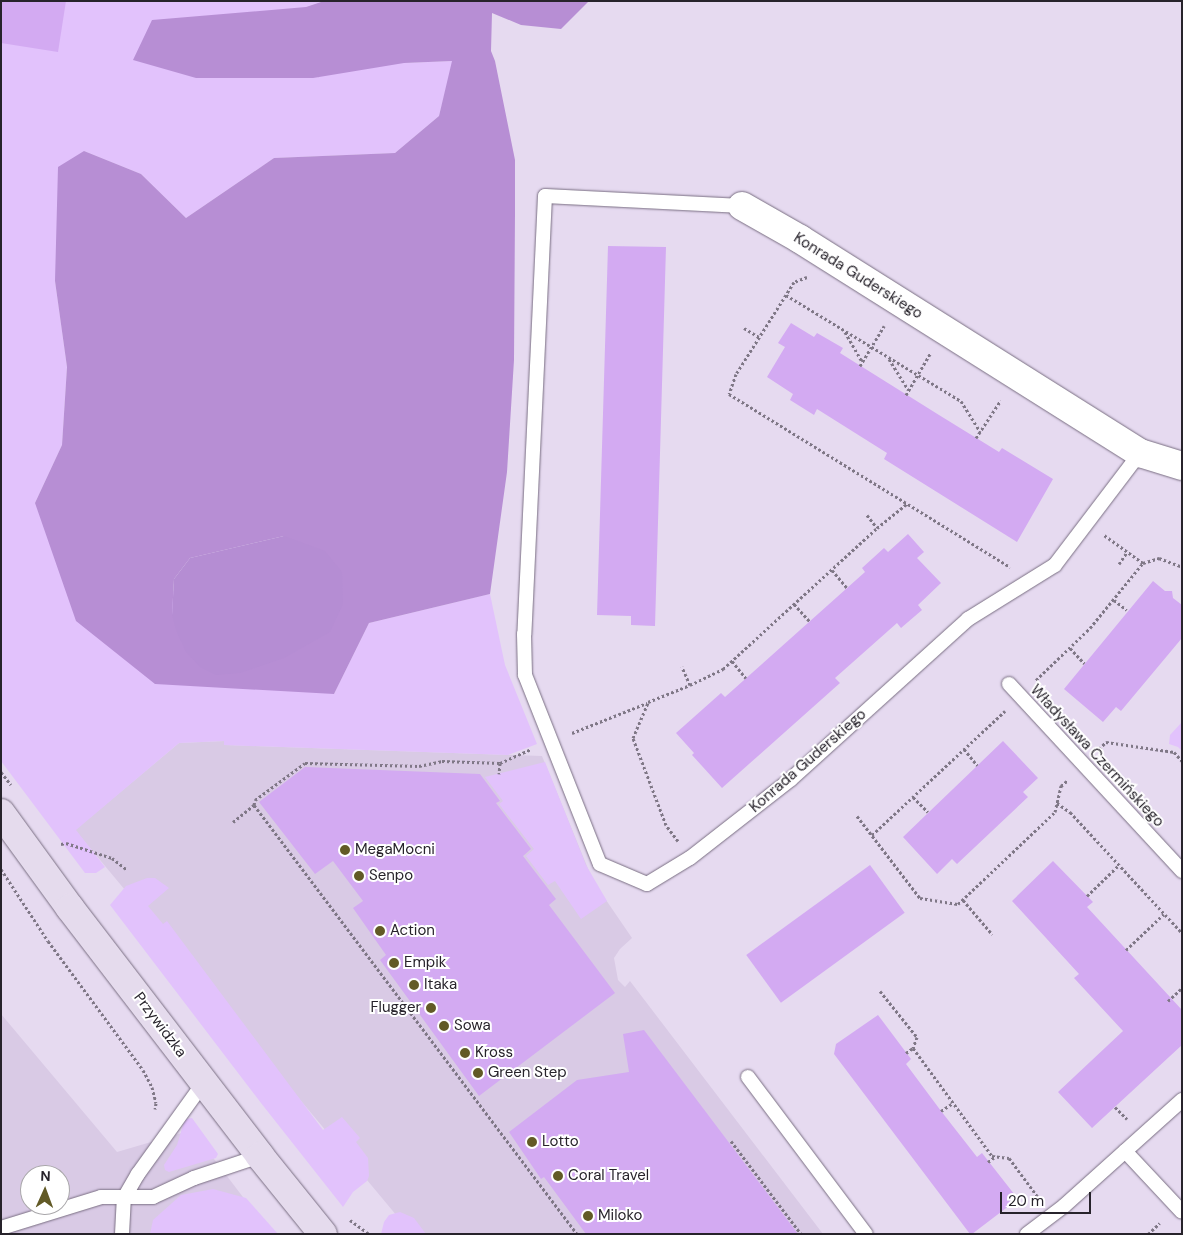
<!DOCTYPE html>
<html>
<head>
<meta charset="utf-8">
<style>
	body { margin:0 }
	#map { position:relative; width:1183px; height:1235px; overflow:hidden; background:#e6daf0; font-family:"DM Sans",sans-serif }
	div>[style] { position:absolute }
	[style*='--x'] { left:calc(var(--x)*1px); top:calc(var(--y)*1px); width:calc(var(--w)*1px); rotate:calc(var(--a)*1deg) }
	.built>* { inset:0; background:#d9cae5 }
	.green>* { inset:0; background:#e2c2fc }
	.forest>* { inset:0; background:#b78ed4 }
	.water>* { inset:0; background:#b58dd3 }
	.building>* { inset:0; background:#d3aaf2; transform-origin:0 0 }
	.path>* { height:3px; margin-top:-1.5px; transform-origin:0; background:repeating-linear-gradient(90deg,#7f7786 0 2.5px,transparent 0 5px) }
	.roads { filter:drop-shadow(0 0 1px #796e82) drop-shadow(0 0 1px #796e82) }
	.lane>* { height:14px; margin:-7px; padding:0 7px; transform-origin:7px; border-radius:7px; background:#fff }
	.street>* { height:28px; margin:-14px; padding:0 14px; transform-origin:14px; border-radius:14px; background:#fff }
	.secondary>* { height:28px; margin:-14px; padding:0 14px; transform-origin:14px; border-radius:14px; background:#e5dbed }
	.dots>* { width:14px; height:14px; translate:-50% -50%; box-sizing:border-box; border:2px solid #fff; border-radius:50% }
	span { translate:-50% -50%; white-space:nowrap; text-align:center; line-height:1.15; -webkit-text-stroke:4px #fff; paint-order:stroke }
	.street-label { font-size:15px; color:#27232b }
	.poi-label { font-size:15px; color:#27232b }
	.left { translate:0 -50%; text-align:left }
	.right { translate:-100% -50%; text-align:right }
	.frame { position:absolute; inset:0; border:2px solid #27232b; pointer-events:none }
	.north { position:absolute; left:20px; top:1165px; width:50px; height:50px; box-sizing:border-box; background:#fff; border:1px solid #a9a7aa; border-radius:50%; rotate:2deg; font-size:14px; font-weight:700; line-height:20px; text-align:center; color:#27232b }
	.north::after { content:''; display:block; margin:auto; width:18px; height:22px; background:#625a26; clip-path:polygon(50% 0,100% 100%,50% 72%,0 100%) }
	.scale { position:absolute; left:1000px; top:1192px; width:91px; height:22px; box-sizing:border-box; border:2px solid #27232b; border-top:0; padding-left:6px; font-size:15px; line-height:18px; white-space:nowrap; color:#27232b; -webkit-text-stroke:4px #fff; paint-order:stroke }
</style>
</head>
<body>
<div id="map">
	<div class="built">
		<div style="clip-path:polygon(225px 741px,225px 745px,542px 756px,593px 881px,632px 938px,620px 949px,614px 958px,618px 980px,625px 987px,630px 981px,823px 1234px,412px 1234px,75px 830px,179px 743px)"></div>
		<div style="clip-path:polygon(evenodd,1px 1014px,117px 1152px,192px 1130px,271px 1234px,1px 1234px,1px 1014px,30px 1175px,60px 1175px,60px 1205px,30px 1205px,30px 1175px)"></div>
	</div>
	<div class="green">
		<div style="clip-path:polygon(1px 1px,324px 1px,306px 7px,404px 63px,453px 61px,439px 116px,395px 153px,274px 158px,186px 218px,141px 174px,84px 151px,55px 281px,67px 367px,62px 445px,35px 503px,334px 694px,369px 623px,490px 594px,505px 665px,537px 744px,508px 755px,224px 745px,224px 741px,179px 743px,76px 830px,105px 867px,96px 873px,85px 873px,1px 761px)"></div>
		<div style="clip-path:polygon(1182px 722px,1182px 751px,1178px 747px,1169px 744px,1170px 735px)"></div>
		<div style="clip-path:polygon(545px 762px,586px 865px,607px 901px,581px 919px,555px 881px,548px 885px,526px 856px,534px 849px,499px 804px,503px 801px,485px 777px)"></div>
		<div style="clip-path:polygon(147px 878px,155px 878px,169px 888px,148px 906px,163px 924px,167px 921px,323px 1130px,342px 1117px,360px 1138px,356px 1142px,368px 1158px,369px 1176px,367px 1181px,353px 1192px,343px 1207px,261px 1103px,110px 905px,126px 886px)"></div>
		<div style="clip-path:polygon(192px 1118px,218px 1154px,216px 1158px,169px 1172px,165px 1170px,164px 1165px,177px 1145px,185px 1119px)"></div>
		<div style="clip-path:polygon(213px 1189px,246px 1198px,278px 1234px,150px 1234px,153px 1220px,181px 1195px)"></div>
		<div style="clip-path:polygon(400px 1212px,414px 1218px,426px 1234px,381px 1234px,384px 1222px,389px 1215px)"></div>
	</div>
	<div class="forest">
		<div style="clip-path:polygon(evenodd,324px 1px,589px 1px,561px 29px,521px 25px,492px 13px,491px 51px,495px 61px,515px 160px,515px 213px,514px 360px,507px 472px,490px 594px,369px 623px,334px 694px,155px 684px,76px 621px,35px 503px,62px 445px,67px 367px,55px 281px,58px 167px,84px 151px,141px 174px,186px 218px,274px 158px,395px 153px,439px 116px,452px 61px,404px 63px,313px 78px,196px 78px,133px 60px,152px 20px,306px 7px,324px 1px,284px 536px,172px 615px,174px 579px,190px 558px,284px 536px)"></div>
	</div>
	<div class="water">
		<div style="clip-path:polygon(284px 536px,325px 551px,342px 572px,343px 604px,330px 632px,284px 658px,240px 673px,216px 675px,200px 667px,186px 652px,177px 633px,172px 615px,174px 579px,190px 558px)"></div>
	</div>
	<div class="building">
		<div style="clip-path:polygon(1px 1px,66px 1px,58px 52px,1px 43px)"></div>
		<div style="clip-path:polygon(608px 246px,666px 247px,655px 626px,631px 625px,631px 616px,597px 615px)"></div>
		<div style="clip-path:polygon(791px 323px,814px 337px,817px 333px,843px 348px,840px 353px,939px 415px,999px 452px,1002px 448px,1053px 479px,1017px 542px,884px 459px,887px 453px,817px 409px,814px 415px,790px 400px,793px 394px,767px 377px,785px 347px,778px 343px)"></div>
		<div style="clip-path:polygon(908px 534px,924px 552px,917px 558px,941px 583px,918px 605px,922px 610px,901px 628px,897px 623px,835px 678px,840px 683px,722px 788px,692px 755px,694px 753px,676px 733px,721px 693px,725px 697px,865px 572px,862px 568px,884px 548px,888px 552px)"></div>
		<div style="clip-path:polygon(1153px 581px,1165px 591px,1172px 591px,1173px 598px,1182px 605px,1182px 638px,1121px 711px,1116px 707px,1103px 722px,1064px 689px)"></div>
		<div style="clip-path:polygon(1003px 741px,1038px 778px,1023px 792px,1028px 797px,957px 864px,952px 859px,937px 874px,903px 837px)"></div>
		<div style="clip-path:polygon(305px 767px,480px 774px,500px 801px,496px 803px,531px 849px,523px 856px,556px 899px,549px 905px,615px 993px,479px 1096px,380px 960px,386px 955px,353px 908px,363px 901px,333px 861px,315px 874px,259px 802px)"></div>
		<div style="clip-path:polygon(1053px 861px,1093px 902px,1087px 907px,1182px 1010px,1182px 1045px,1092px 1128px,1058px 1092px,1123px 1031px,1074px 978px,1079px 974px,1012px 901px)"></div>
		<div style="left:870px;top:865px;width:59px;height:153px;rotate:54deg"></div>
		<div style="clip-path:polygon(878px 1015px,911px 1059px,906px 1064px,941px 1111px,977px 1157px,982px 1153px,1018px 1199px,972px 1234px,970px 1234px,834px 1054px,836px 1044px)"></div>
		<div style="clip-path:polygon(644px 1030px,798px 1234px,586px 1234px,544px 1177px,541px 1179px,509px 1132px,577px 1080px,629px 1072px,623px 1034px)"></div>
	</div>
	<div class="path">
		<div style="--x:807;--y:277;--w:14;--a:159"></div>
		<div style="--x:794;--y:282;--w:109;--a:122.2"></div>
		<div style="--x:736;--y:374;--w:21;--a:109"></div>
		<div style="--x:729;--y:394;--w:330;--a:31.6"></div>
		<div style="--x:786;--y:295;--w:205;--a:31.2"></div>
		<div style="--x:961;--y:401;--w:36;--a:58"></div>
		<div style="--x:744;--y:328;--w:17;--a:31"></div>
		<div style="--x:845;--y:332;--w:34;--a:60"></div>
		<div style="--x:889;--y:359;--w:36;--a:58"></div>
		<div style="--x:860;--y:366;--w:47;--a:-59"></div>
		<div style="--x:906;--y:395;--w:48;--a:-59.7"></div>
		<div style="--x:976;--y:438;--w:45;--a:-56.7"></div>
		<div style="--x:867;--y:515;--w:16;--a:52"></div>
		<div style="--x:877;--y:528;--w:38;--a:-39"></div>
		<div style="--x:1143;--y:563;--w:17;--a:-17"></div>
		<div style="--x:1159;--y:558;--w:25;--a:21"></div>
		<div style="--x:1119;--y:564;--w:14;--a:-56"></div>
		<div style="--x:832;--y:570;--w:23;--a:50"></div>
		<div style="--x:1114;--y:600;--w:16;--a:38"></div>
		<div style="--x:794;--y:604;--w:24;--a:48"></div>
		<div style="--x:1070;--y:648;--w:21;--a:47"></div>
		<div style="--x:732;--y:661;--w:22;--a:51"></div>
		<div style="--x:1036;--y:680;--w:75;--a:-43.9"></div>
		<div style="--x:1090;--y:628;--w:84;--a:-50.8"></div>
		<div style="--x:1143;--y:563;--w:48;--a:-144.3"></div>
		<div style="--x:690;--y:685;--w:37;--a:-26"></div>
		<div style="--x:723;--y:669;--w:209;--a:-42.5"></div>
		<div style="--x:572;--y:733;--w:81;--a:-21.8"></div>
		<div style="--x:964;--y:749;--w:21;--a:51"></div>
		<div style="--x:1099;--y:749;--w:10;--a:-45"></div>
		<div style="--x:1106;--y:742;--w:69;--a:8.4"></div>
		<div style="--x:1174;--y:752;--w:12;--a:48"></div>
		<div style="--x:500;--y:763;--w:34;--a:-24"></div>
		<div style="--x:1;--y:772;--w:16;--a:52"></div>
		<div style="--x:913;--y:797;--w:21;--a:45"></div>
		<div style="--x:1057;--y:803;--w:16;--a:35"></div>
		<div style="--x:1070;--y:812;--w:165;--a:47.2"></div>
		<div style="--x:254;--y:805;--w:5;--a:-79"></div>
		<div style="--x:255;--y:800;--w:62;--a:-36.5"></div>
		<div style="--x:305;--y:763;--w:114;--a:1.5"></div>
		<div style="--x:419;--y:766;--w:24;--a:-12"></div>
		<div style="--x:442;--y:761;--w:58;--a:2"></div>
		<div style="--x:500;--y:763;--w:11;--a:95"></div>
		<div style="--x:857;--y:816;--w:103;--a:52.5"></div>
		<div style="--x:920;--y:898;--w:38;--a:9"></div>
		<div style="--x:958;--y:904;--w:134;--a:-43.5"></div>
		<div style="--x:1055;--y:812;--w:27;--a:-77"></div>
		<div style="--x:1061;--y:786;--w:9;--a:-41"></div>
		<div style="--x:233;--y:822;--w:27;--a:-39"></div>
		<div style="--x:254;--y:805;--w:537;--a:53.02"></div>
		<div style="--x:872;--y:835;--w:182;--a:-43"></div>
		<div style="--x:678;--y:841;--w:20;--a:-127"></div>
		<div style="--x:666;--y:825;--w:93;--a:-110.8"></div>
		<div style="--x:633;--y:738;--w:39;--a:-67"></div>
		<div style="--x:648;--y:702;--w:45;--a:-22"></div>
		<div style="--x:690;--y:685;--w:20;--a:-114"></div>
		<div style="--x:61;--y:844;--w:5;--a:-11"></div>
		<div style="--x:66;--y:843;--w:48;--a:18.1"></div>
		<div style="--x:112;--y:858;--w:18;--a:38"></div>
		<div style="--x:1;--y:869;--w:86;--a:56.9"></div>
		<div style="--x:48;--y:941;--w:160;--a:53.6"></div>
		<div style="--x:143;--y:1070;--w:19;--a:62"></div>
		<div style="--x:152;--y:1087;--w:16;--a:76"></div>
		<div style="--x:156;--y:1103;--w:6;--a:99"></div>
		<div style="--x:1087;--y:896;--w:45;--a:-44.1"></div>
		<div style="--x:963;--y:900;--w:45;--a:49.5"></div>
		<div style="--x:1126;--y:950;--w:52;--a:-43.5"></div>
		<div style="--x:880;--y:991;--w:59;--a:51.2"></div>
		<div style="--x:917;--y:1037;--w:12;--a:110"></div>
		<div style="--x:913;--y:1048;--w:134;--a:53.8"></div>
		<div style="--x:992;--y:1156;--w:17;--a:7"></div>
		<div style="--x:1009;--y:1158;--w:49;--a:53.4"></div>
		<div style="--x:1168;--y:1001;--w:19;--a:-43"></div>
		<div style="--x:906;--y:1053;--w:9;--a:-36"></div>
		<div style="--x:1115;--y:1107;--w:17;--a:45"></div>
		<div style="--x:941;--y:1111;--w:14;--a:-34"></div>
		<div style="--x:731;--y:1141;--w:116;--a:53"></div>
		<div style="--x:988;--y:1162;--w:10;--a:-37"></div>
		<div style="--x:350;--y:1220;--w:24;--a:36"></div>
		<div style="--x:1148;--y:1234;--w:16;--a:-43"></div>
	</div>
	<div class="roads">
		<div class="lane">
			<div style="--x:742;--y:206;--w:197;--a:-177.1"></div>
			<div style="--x:545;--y:196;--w:439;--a:92.7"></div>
			<div style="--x:524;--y:634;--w:41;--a:88.6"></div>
			<div style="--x:525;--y:675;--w:203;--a:68.4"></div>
			<div style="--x:600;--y:864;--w:51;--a:23.1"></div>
			<div style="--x:647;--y:884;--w:50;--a:-31.2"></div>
			<div style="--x:690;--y:858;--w:128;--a:-38"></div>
			<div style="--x:791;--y:779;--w:239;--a:-42.1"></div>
			<div style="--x:968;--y:619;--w:102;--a:-31.8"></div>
			<div style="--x:1055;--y:565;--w:141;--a:-52.8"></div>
			<div style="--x:1009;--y:684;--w:255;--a:47.2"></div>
			<div style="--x:748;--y:1077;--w:196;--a:53.1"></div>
			<div style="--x:1125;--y:1151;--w:83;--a:46.9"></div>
			<div style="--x:1;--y:1228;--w:105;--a:-17.2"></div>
			<div style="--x:101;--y:1197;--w:52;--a:0"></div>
			<div style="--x:153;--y:1197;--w:45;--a:-24.9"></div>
			<div style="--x:194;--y:1178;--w:70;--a:-18.4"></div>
			<div style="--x:122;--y:1234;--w:36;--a:-87"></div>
			<div style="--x:124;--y:1198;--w:28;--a:-60"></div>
			<div style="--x:138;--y:1174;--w:113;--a:-54.3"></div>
			<div style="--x:1027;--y:1234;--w:46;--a:-37.1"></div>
			<div style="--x:1064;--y:1206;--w:159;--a:-41.9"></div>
		</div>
		<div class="street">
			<div style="--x:742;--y:206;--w:67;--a:29.6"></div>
			<div style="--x:800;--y:239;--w:402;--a:32.2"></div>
			<div style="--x:1140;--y:453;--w:44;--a:17.2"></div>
		</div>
		<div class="secondary">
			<div style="--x:1;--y:813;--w:117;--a:54"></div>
			<div style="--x:70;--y:908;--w:312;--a:52.5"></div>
			<div style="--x:260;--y:1156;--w:100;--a:51.1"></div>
		</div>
	</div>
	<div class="dots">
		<div style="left:345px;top:850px;background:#625a26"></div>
		<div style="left:359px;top:876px;background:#625a26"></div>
		<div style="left:380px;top:931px;background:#625a26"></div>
		<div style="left:394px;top:963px;background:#625a26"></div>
		<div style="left:414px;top:985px;background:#625a26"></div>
		<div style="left:431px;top:1008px;background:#625a26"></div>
		<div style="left:444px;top:1026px;background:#625a26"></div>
		<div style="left:465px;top:1053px;background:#625a26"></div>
		<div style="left:478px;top:1073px;background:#625a26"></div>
		<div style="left:532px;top:1142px;background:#625a26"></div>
		<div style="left:558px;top:1176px;background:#625a26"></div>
		<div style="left:588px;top:1216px;background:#625a26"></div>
	</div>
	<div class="street-label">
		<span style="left:858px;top:276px;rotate:32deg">Konrada Guderskiego</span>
		<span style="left:1097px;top:756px;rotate:47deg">Władysława Czermińskiego</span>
		<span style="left:808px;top:761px;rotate:-41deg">Konrada Guderskiego</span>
		<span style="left:160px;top:1025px;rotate:53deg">Przywidzka</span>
	</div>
	<div class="poi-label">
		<span class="left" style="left:355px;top:850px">MegaMocni</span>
		<span class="left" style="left:369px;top:876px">Senpo</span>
		<span class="left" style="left:390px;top:931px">Action</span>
		<span class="left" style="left:404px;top:963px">Empik</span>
		<span class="left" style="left:424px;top:985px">Itaka</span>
		<span class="right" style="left:421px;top:1008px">Flugger</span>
		<span class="left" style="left:454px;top:1026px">Sowa</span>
		<span class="left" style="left:475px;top:1053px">Kross</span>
		<span class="left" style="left:488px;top:1073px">Green Step</span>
		<span class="left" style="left:542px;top:1142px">Lotto</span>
		<span class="left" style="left:568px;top:1176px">Coral Travel</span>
		<span class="left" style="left:598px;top:1216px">Miloko</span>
	</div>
	<div class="frame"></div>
	<div class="north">N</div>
	<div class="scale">20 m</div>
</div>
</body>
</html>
